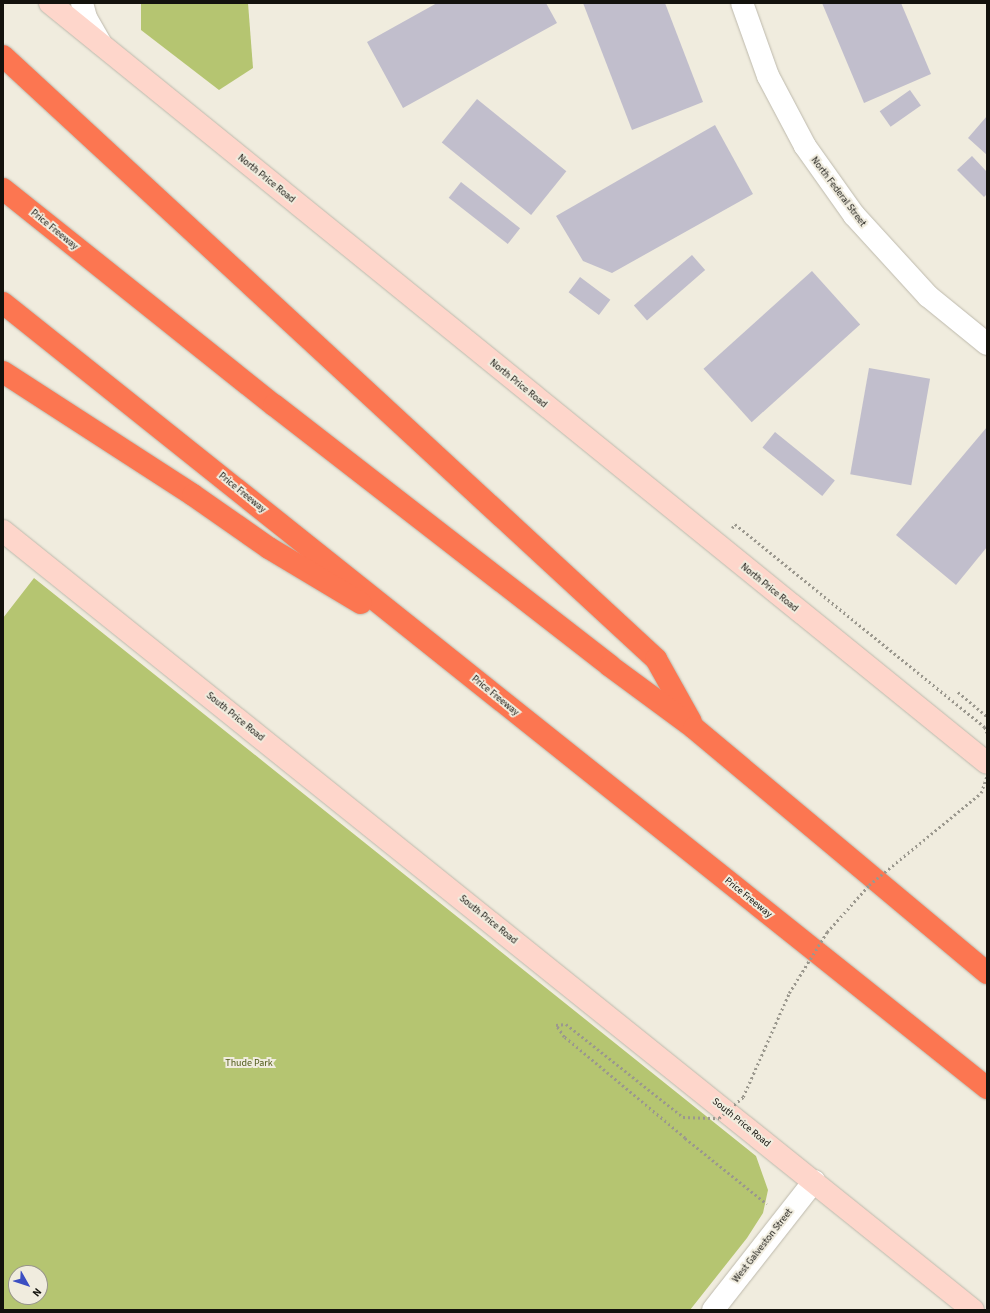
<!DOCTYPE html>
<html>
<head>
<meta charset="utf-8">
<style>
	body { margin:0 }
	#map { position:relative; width:990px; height:1313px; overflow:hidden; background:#f0ecde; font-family:"Source Sans 3",sans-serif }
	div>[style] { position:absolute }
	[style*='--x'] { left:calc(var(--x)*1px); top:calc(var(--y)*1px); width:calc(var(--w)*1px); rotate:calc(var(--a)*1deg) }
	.green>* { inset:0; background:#b5c571 }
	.building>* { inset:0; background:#c1becc; transform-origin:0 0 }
	.path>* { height:2.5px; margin-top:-1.25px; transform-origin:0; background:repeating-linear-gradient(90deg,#9b988e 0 2px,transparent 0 5px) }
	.roads { filter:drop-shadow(0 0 1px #bdb9ac) drop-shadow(0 0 1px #bdb9ac) }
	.tertiary>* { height:22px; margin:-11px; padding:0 11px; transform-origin:11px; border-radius:11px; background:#fff }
	.secondary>* { height:22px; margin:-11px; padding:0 11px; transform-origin:11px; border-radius:11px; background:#fed6cb }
	.motorway>* { height:22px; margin:-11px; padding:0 11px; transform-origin:11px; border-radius:11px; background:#fc7651 }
	.path-bridge>* { height:2.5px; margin-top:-1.25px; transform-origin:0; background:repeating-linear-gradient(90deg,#9b988e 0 2px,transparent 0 5px) }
	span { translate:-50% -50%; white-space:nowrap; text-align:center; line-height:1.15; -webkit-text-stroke:4px #f0ecde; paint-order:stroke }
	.street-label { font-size:10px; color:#13120d }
	.park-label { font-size:10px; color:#505a19 }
	.frame { position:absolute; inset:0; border:4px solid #13120d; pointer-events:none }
	.north { position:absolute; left:8px; top:1265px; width:40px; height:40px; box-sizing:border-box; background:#f0ecde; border:1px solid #98958a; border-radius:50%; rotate:129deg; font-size:11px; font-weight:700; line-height:16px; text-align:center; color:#13120d }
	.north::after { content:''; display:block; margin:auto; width:14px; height:18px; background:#3c4fc2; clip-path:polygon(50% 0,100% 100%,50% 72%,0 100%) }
</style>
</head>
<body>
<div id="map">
	<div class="green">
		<div style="clip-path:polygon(141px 3px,248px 3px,253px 68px,219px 90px,141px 30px)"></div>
		<div style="clip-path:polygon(evenodd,34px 578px,756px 1156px,768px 1190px,763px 1213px,747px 1238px,690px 1310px,3px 1310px,3px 618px,34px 578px,16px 1273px,40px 1273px,40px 1297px,16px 1297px,16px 1273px)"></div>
	</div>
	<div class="building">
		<div style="clip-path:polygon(437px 3px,546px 3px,557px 23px,403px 108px,367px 42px)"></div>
		<div style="clip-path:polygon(583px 3px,665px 3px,703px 102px,632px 130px)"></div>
		<div style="clip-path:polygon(822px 3px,901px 3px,931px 74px,864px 103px)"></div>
		<div style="left:910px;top:90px;width:19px;height:37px;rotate:55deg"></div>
		<div style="left:477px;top:99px;width:115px;height:56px;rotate:39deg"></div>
		<div style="clip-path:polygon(987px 116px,987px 155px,968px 138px)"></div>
		<div style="clip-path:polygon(715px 125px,753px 194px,612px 273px,583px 261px,556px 216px)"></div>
		<div style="clip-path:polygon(972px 156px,987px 172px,987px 194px,984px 197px,957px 170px)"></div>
		<div style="left:461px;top:182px;width:75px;height:20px;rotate:38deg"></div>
		<div style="left:692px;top:255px;width:20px;height:77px;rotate:49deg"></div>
		<div style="left:812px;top:271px;width:72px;height:146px;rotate:48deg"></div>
		<div style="left:580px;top:277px;width:38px;height:19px;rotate:37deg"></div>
		<div style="left:869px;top:368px;width:62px;height:108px;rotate:10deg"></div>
		<div style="clip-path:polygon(987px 427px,987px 547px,956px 585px,896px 535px)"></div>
		<div style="left:775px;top:432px;width:77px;height:20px;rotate:39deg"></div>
	</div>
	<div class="path">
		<div style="--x:732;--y:528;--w:5;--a:-53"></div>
		<div style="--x:735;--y:524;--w:322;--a:39.1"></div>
		<div style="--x:985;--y:727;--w:6;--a:72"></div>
		<div style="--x:958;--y:692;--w:38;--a:40"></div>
		<div style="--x:685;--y:1138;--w:105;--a:38.8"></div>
	</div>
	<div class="roads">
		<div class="tertiary">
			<div style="--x:82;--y:3;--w:16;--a:75"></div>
			<div style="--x:86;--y:18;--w:30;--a:60"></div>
			<div style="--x:742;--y:3;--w:77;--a:70.4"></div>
			<div style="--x:768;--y:76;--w:79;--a:62.1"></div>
			<div style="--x:805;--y:146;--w:85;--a:54.6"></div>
			<div style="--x:854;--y:215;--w:110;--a:47.6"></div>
			<div style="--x:928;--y:296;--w:76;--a:39.1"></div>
			<div style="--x:713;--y:1310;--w:164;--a:-51.9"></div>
		</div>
		<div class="secondary">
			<div style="--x:50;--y:3;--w:1206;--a:39.05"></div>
			<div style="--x:3;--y:531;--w:1244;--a:38.77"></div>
		</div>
		<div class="motorway">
			<div style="--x:3;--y:56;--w:889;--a:42.72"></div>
			<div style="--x:656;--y:659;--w:72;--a:60.9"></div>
			<div style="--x:3;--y:189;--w:347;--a:38.6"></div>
			<div style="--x:274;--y:405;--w:425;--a:37.8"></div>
			<div style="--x:610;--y:666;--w:104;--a:36.4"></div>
			<div style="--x:694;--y:728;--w:382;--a:39.9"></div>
			<div style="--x:3;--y:303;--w:1259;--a:38.58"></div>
			<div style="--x:3;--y:372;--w:226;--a:32.9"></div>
			<div style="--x:193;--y:495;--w:93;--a:34.9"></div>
			<div style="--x:269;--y:548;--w:107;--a:30.9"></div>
		</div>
	</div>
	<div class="path-bridge">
		<div style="--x:685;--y:1138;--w:158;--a:-140.1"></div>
		<div style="--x:564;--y:1037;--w:14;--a:-124"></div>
		<div style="--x:556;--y:1025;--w:10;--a:-6"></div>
		<div style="--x:566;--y:1024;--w:149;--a:38.5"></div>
		<div style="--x:683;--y:1117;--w:36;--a:2"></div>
		<div style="--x:719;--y:1118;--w:32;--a:-41"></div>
		<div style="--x:743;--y:1097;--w:114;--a:-66.1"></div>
		<div style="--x:789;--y:993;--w:72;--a:-58.1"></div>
		<div style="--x:827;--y:932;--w:63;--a:-48.2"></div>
		<div style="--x:869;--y:885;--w:145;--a:-39.4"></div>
		<div style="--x:981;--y:793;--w:18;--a:-71"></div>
	</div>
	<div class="street-label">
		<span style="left:266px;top:179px;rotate:39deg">North Price Road</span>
		<span style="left:838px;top:192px;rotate:53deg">North Federal Street</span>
		<span style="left:54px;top:230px;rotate:39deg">Price Freeway</span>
		<span style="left:518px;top:384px;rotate:39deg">North Price Road</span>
		<span style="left:242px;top:493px;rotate:39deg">Price Freeway</span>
		<span style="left:769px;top:588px;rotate:39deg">North Price Road</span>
		<span style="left:495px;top:696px;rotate:39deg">Price Freeway</span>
		<span style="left:235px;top:717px;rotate:39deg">South Price Road</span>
		<span style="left:748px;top:898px;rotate:39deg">Price Freeway</span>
		<span style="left:488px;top:920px;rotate:39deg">South Price Road</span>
		<span style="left:741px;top:1123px;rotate:39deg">South Price Road</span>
		<span style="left:763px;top:1246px;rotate:-52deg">West Galveston Street</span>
	</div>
	<div class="park-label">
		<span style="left:249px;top:1064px">Thude Park</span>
	</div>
	<div class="frame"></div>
	<div class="north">N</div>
</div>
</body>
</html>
